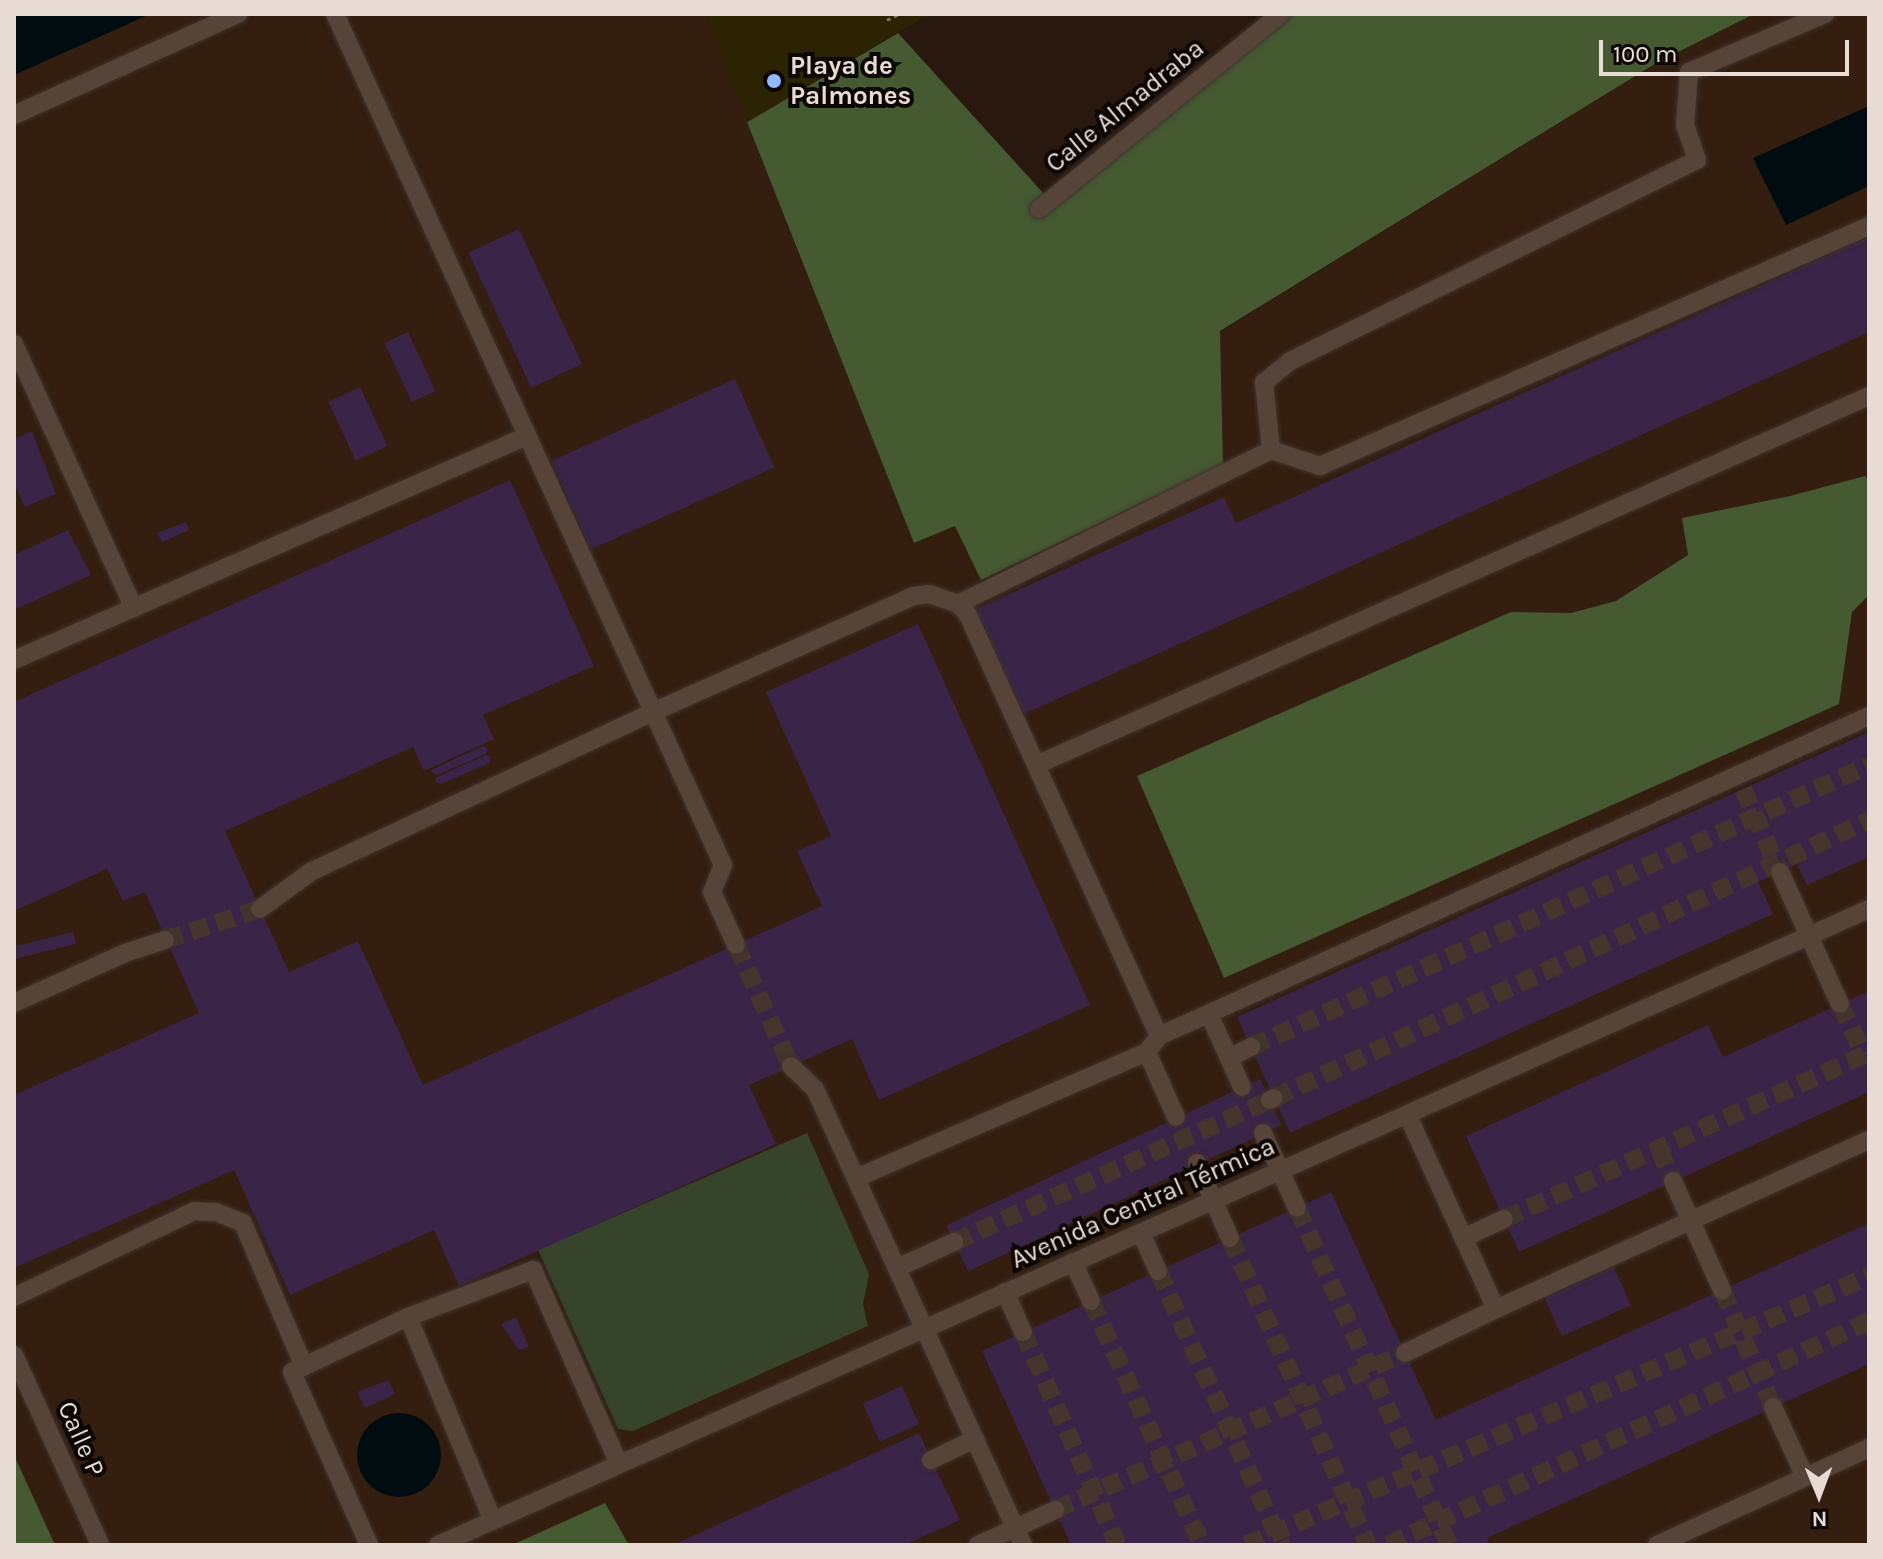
<!DOCTYPE html>
<html>
<head>
<meta charset="utf-8">
<style>
	body { margin:0 }
	#map { position:relative; width:1883px; height:1559px; overflow:hidden; background:#28180e; font-family:Karla,sans-serif }
	div>[style] { position:absolute }
	[style*='--x'] { left:calc(var(--x)*1px); top:calc(var(--y)*1px); width:calc(var(--w)*1px); rotate:calc(var(--a)*1deg) }
	.built>* { inset:0; background:#331e0f }
	.green>* { inset:0; background:#37442c }
	.forest>* { inset:0; background:#455a31 }
	.sand>* { inset:0; background:#2b2302 }
	.water>* { inset:0; background:#000c10 }
	.round { border-radius:50% }
	.building>* { inset:0; background:#3a2447; transform-origin:0 0 }
	.minor-tunnel>* { height:18px; margin-top:-9px; transform-origin:0; background:repeating-linear-gradient(90deg,#45352c 0 18px,transparent 0 27px) }
	.path>* { height:3px; margin-top:-1.5px; transform-origin:0; background:repeating-linear-gradient(90deg,#81736a 0 4px,transparent 0 8px) }
	.roads { filter:drop-shadow(0 0 2px #3f332f) drop-shadow(0 0 2px #3f332f) }
	.minor>* { height:18px; margin:-9px; padding:0 9px; transform-origin:9px; border-radius:9px; background:#564439 }
	.dots>* { width:22px; height:22px; translate:-50% -50%; box-sizing:border-box; border:4px solid #0c0603; border-radius:50% }
	span { translate:-50% -50%; white-space:nowrap; text-align:center; line-height:1.15; -webkit-text-stroke:8px #0c0603; paint-order:stroke }
	.poi-label { font-size:26px; color:#e7dbd4; font-weight:700 }
	.left { translate:0 -50%; text-align:left }
	.street-label { font-size:26px; color:#e7dbd4 }
	.frame { position:absolute; inset:0; border:16px solid #e7dbd4; pointer-events:none }
	.north { position:absolute; left:1779px; top:1455px; width:80px; height:80px; -webkit-text-stroke:6px #0c0603; paint-order:stroke; rotate:179deg; font-size:22px; font-weight:700; line-height:32px; text-align:center; color:#e7dbd4 }
	.north::after { content:''; display:block; margin:auto; width:28px; height:36px; background:#e7dbd4; clip-path:polygon(50% 0,100% 100%,50% 72%,0 100%) }
	.scale { position:absolute; left:1599px; top:40px; width:250px; height:36px; box-sizing:border-box; border:4px solid #e7dbd4; border-top:0; padding-left:10px; font-size:24px; line-height:28px; white-space:nowrap; color:#e7dbd4; -webkit-text-stroke:6px #0c0603; paint-order:stroke }
</style>
</head>
<body>
<div id="map">
	<div class="built">
		<div style="clip-path:polygon(150px 14px,705px 14px,915px 543px,955px 526px,1223px 464px,1220px 332px,1658px 62px,1754px 14px,1869px 14px,1869px 1545px,14px 1545px,14px 75px)"></div>
	</div>
	<div class="green">
		<div style="clip-path:polygon(807px 1133px,869px 1274px,863px 1304px,868px 1326px,633px 1431px,618px 1429px,538px 1250px)"></div>
	</div>
	<div class="forest">
		<div style="clip-path:polygon(1281px 14px,1754px 14px,1658px 62px,1220px 331px,1223px 464px,981px 580px,955px 526px,914px 543px,747px 122px,898px 33px,1044px 194px)"></div>
		<div style="clip-path:polygon(1865px 476px,1869px 482px,1869px 595px,1852px 612px,1839px 704px,1224px 978px,1137px 776px,1511px 612px,1571px 613px,1616px 601px,1688px 555px,1682px 518px,1790px 496px)"></div>
		<div style="clip-path:polygon(14px 1455px,55px 1545px,14px 1545px)"></div>
		<div style="clip-path:polygon(605px 1503px,629px 1545px,512px 1545px)"></div>
	</div>
	<div class="sand">
		<div style="clip-path:polygon(705px 14px,930px 14px,747px 122px)"></div>
	</div>
	<div class="water">
		<div style="clip-path:polygon(14px 14px,150px 14px,14px 75px)"></div>
		<div style="clip-path:polygon(1869px 106px,1869px 186px,1786px 225px,1753px 158px)"></div>
		<div class="round" style="left:357px;top:1413px;width:84px;height:84px"></div>
	</div>
	<div class="building">
		<div style="left:519px;top:229px;width:149px;height:56px;rotate:65deg"></div>
		<div style="clip-path:polygon(1869px 237px,1869px 332px,1024px 714px,976px 609px,1224px 497px,1236px 523px)"></div>
		<div style="left:408px;top:332px;width:65px;height:26px;rotate:65deg"></div>
		<div style="left:735px;top:379px;width:97px;height:201px;rotate:66deg"></div>
		<div style="left:360px;top:387px;width:65px;height:35px;rotate:65deg"></div>
		<div style="clip-path:polygon(32px 431px,56px 494px,25px 507px,14px 484px,14px 439px)"></div>
		<div style="clip-path:polygon(510px 480px,594px 666px,483px 715px,494px 739px,424px 771px,413px 747px,225px 831px,289px 972px,358px 941px,423px 1085px,822px 906px,797px 851px,831px 836px,766px 692px,918px 624px,1090px 1005px,879px 1100px,852px 1039px,749px 1085px,776px 1144px,459px 1286px,434px 1230px,290px 1295px,234px 1170px,14px 1268px,14px 1095px,199px 1013px,145px 892px,123px 901px,107px 869px,14px 911px,14px 702px)"></div>
		<div style="clip-path:polygon(186px 522px,189px 530px,162px 542px,157px 533px)"></div>
		<div style="clip-path:polygon(68px 530px,91px 575px,14px 610px,14px 555px)"></div>
		<div style="clip-path:polygon(1869px 732px,1869px 857px,1807px 885px,1797px 864px,1758px 882px,1773px 914px,1290px 1133px,1237px 1017px)"></div>
		<div style="clip-path:polygon(483px 746px,488px 749px,486px 754px,437px 775px,432px 773px,431px 770px)"></div>
		<div style="clip-path:polygon(486px 755px,491px 757px,490px 763px,441px 784px,436px 782px,435px 778px)"></div>
		<div style="left:73px;top:932px;width:12px;height:64px;rotate:76deg"></div>
		<div style="clip-path:polygon(1869px 991px,1869px 1092px,1519px 1252px,1466px 1136px,1708px 1025px,1723px 1057px)"></div>
		<div style="left:1260px;top:1079px;width:51px;height:346px;rotate:65deg"></div>
		<div style="clip-path:polygon(1331px 1192px,1436px 1420px,1869px 1223px,1869px 1364px,1487px 1538px,1490px 1545px,1071px 1545px,982px 1351px)"></div>
		<div style="left:1614px;top:1267px;width:42px;height:76px;rotate:66deg"></div>
		<div style="clip-path:polygon(516px 1317px,529px 1347px,519px 1350px,501px 1324px)"></div>
		<div style="clip-path:polygon(388px 1380px,395px 1394px,365px 1408px,357px 1392px)"></div>
		<div style="left:902px;top:1386px;width:42px;height:43px;rotate:66deg"></div>
		<div style="clip-path:polygon(919px 1433px,960px 1520px,905px 1545px,673px 1545px)"></div>
	</div>
	<div class="minor-tunnel">
		<div style="--x:1743;--y:789;--w:91;--a:66"></div>
		<div style="--x:165;--y:940;--w:100;--a:-18.1"></div>
		<div style="--x:736;--y:945;--w:133;--a:65.6"></div>
		<div style="--x:1840;--y:1004;--w:56;--a:64.8"></div>
		<div style="--x:1251;--y:1047;--w:679;--a:-24.53"></div>
		<div style="--x:1274;--y:1098;--w:657;--a:-25.04"></div>
		<div style="--x:1659;--y:1149;--w:35;--a:66"></div>
		<div style="--x:1297;--y:1208;--w:370;--a:65.7"></div>
		<div style="--x:1504;--y:1219;--w:401;--a:-24.5"></div>
		<div style="--x:1230;--y:1238;--w:337;--a:65.8"></div>
		<div style="--x:954;--y:1242;--w:346;--a:-24.2"></div>
		<div style="--x:1158;--y:1271;--w:301;--a:65.7"></div>
		<div style="--x:1722;--y:1290;--w:128;--a:66.4"></div>
		<div style="--x:1091;--y:1301;--w:268;--a:65.5"></div>
		<div style="--x:1023;--y:1332;--w:233;--a:66"></div>
		<div style="--x:1055;--y:1510;--w:384;--a:-24.2"></div>
		<div style="--x:1246;--y:1545;--w:679;--a:-23.35"></div>
		<div style="--x:1388;--y:1545;--w:531;--a:-24.97"></div>
	</div>
	<div class="path">
		<div style="--x:887;--y:20;--w:13;--a:-27"></div>
	</div>
	<div class="roads">
		<div class="minor">
			<div style="--x:335;--y:14;--w:935;--a:65.49"></div>
			<div style="--x:723;--y:865;--w:29;--a:112"></div>
			<div style="--x:712;--y:892;--w:58;--a:65.6"></div>
			<div style="--x:1825;--y:14;--w:148;--a:156.9"></div>
			<div style="--x:1689;--y:72;--w:53;--a:94.3"></div>
			<div style="--x:1685;--y:125;--w:37;--a:71"></div>
			<div style="--x:1697;--y:160;--w:455;--a:153.7"></div>
			<div style="--x:1289;--y:362;--w:32;--a:141"></div>
			<div style="--x:1264;--y:382;--w:68;--a:84.1"></div>
			<div style="--x:1271;--y:450;--w:52;--a:18.1"></div>
			<div style="--x:1320;--y:466;--w:599;--a:-23.61"></div>
			<div style="--x:14;--y:115;--w:246;--a:-24.3"></div>
			<div style="--x:1039;--y:209;--w:311;--a:-38.9"></div>
			<div style="--x:14;--y:344;--w:290;--a:65.6"></div>
			<div style="--x:958;--y:604;--w:349;--a:-26.2"></div>
			<div style="--x:14;--y:660;--w:560;--a:-23.59"></div>
			<div style="--x:1036;--y:765;--w:911;--a:-23.89"></div>
			<div style="--x:1780;--y:872;--w:145;--a:65.6"></div>
			<div style="--x:260;--y:909;--w:64;--a:-36.2"></div>
			<div style="--x:312;--y:871;--w:376;--a:-25"></div>
			<div style="--x:653;--y:712;--w:286;--a:-24"></div>
			<div style="--x:914;--y:596;--w:15;--a:-8"></div>
			<div style="--x:929;--y:594;--w:31;--a:19"></div>
			<div style="--x:958;--y:604;--w:15;--a:48"></div>
			<div style="--x:968;--y:615;--w:462;--a:65.6"></div>
			<div style="--x:14;--y:1003;--w:122;--a:-24.2"></div>
			<div style="--x:125;--y:953;--w:42;--a:-18"></div>
			<div style="--x:1209;--y:1014;--w:80;--a:65.7"></div>
			<div style="--x:1147;--y:1052;--w:71;--a:66"></div>
			<div style="--x:1229;--y:1058;--w:25;--a:-27"></div>
			<div style="--x:791;--y:1066;--w:33;--a:44"></div>
			<div style="--x:815;--y:1089;--w:501;--a:65.48"></div>
			<div style="--x:1270;--y:1100;--w:4;--a:-27"></div>
			<div style="--x:1408;--y:1116;--w:212;--a:65.5"></div>
			<div style="--x:1496;--y:1309;--w:409;--a:-24.4"></div>
			<div style="--x:1263;--y:1133;--w:82;--a:65.6"></div>
			<div style="--x:1197;--y:1163;--w:82;--a:66.3"></div>
			<div style="--x:856;--y:1178;--w:317;--a:-23.4"></div>
			<div style="--x:1147;--y:1052;--w:20;--a:-53"></div>
			<div style="--x:1159;--y:1036;--w:779;--a:-24.26"></div>
			<div style="--x:1673;--y:1181;--w:120;--a:65.8"></div>
			<div style="--x:1141;--y:1233;--w:42;--a:65.9"></div>
			<div style="--x:1463;--y:1238;--w:45;--a:-24.9"></div>
			<div style="--x:1073;--y:1262;--w:43;--a:65.2"></div>
			<div style="--x:897;--y:1268;--w:63;--a:-24.5"></div>
			<div style="--x:1005;--y:1292;--w:44;--a:65.8"></div>
			<div style="--x:14;--y:1297;--w:199;--a:-25.5"></div>
			<div style="--x:194;--y:1211;--w:22;--a:3"></div>
			<div style="--x:216;--y:1212;--w:29;--a:22"></div>
			<div style="--x:243;--y:1223;--w:156;--a:67"></div>
			<div style="--x:1405;--y:1353;--w:101;--a:-25.8"></div>
			<div style="--x:14;--y:1355;--w:209;--a:65.6"></div>
			<div style="--x:1773;--y:1407;--w:77;--a:65.4"></div>
			<div style="--x:931;--y:1460;--w:49;--a:-25.5"></div>
			<div style="--x:493;--y:1521;--w:221;--a:-112.6"></div>
			<div style="--x:408;--y:1317;--w:134;--a:-20.6"></div>
			<div style="--x:533;--y:1270;--w:212;--a:66.1"></div>
			<div style="--x:369;--y:1545;--w:189;--a:-114"></div>
			<div style="--x:292;--y:1372;--w:128;--a:-25.4"></div>
			<div style="--x:438;--y:1545;--w:1566;--a:-23.96"></div>
			<div style="--x:978;--y:1545;--w:85;--a:-24.4"></div>
			<div style="--x:1657;--y:1545;--w:233;--a:-24.6"></div>
		</div>
	</div>
	<div class="dots">
		<div style="left:774px;top:81px;background:#94b7fd"></div>
	</div>
	<div class="poi-label">
		<span class="left" style="left:790px;top:81px">Playa de<br>Palmones</span>
	</div>
	<div class="street-label">
		<span style="left:1125px;top:106px;rotate:-39deg">Calle Almadraba</span>
		<span style="left:1143px;top:1203px;rotate:-24deg">Avenida Central Térmica</span>
		<span style="left:81px;top:1439px;rotate:66deg">Calle P</span>
	</div>
	<div class="frame"></div>
	<div class="north">N</div>
	<div class="scale">100 m</div>
</div>
</body>
</html>
